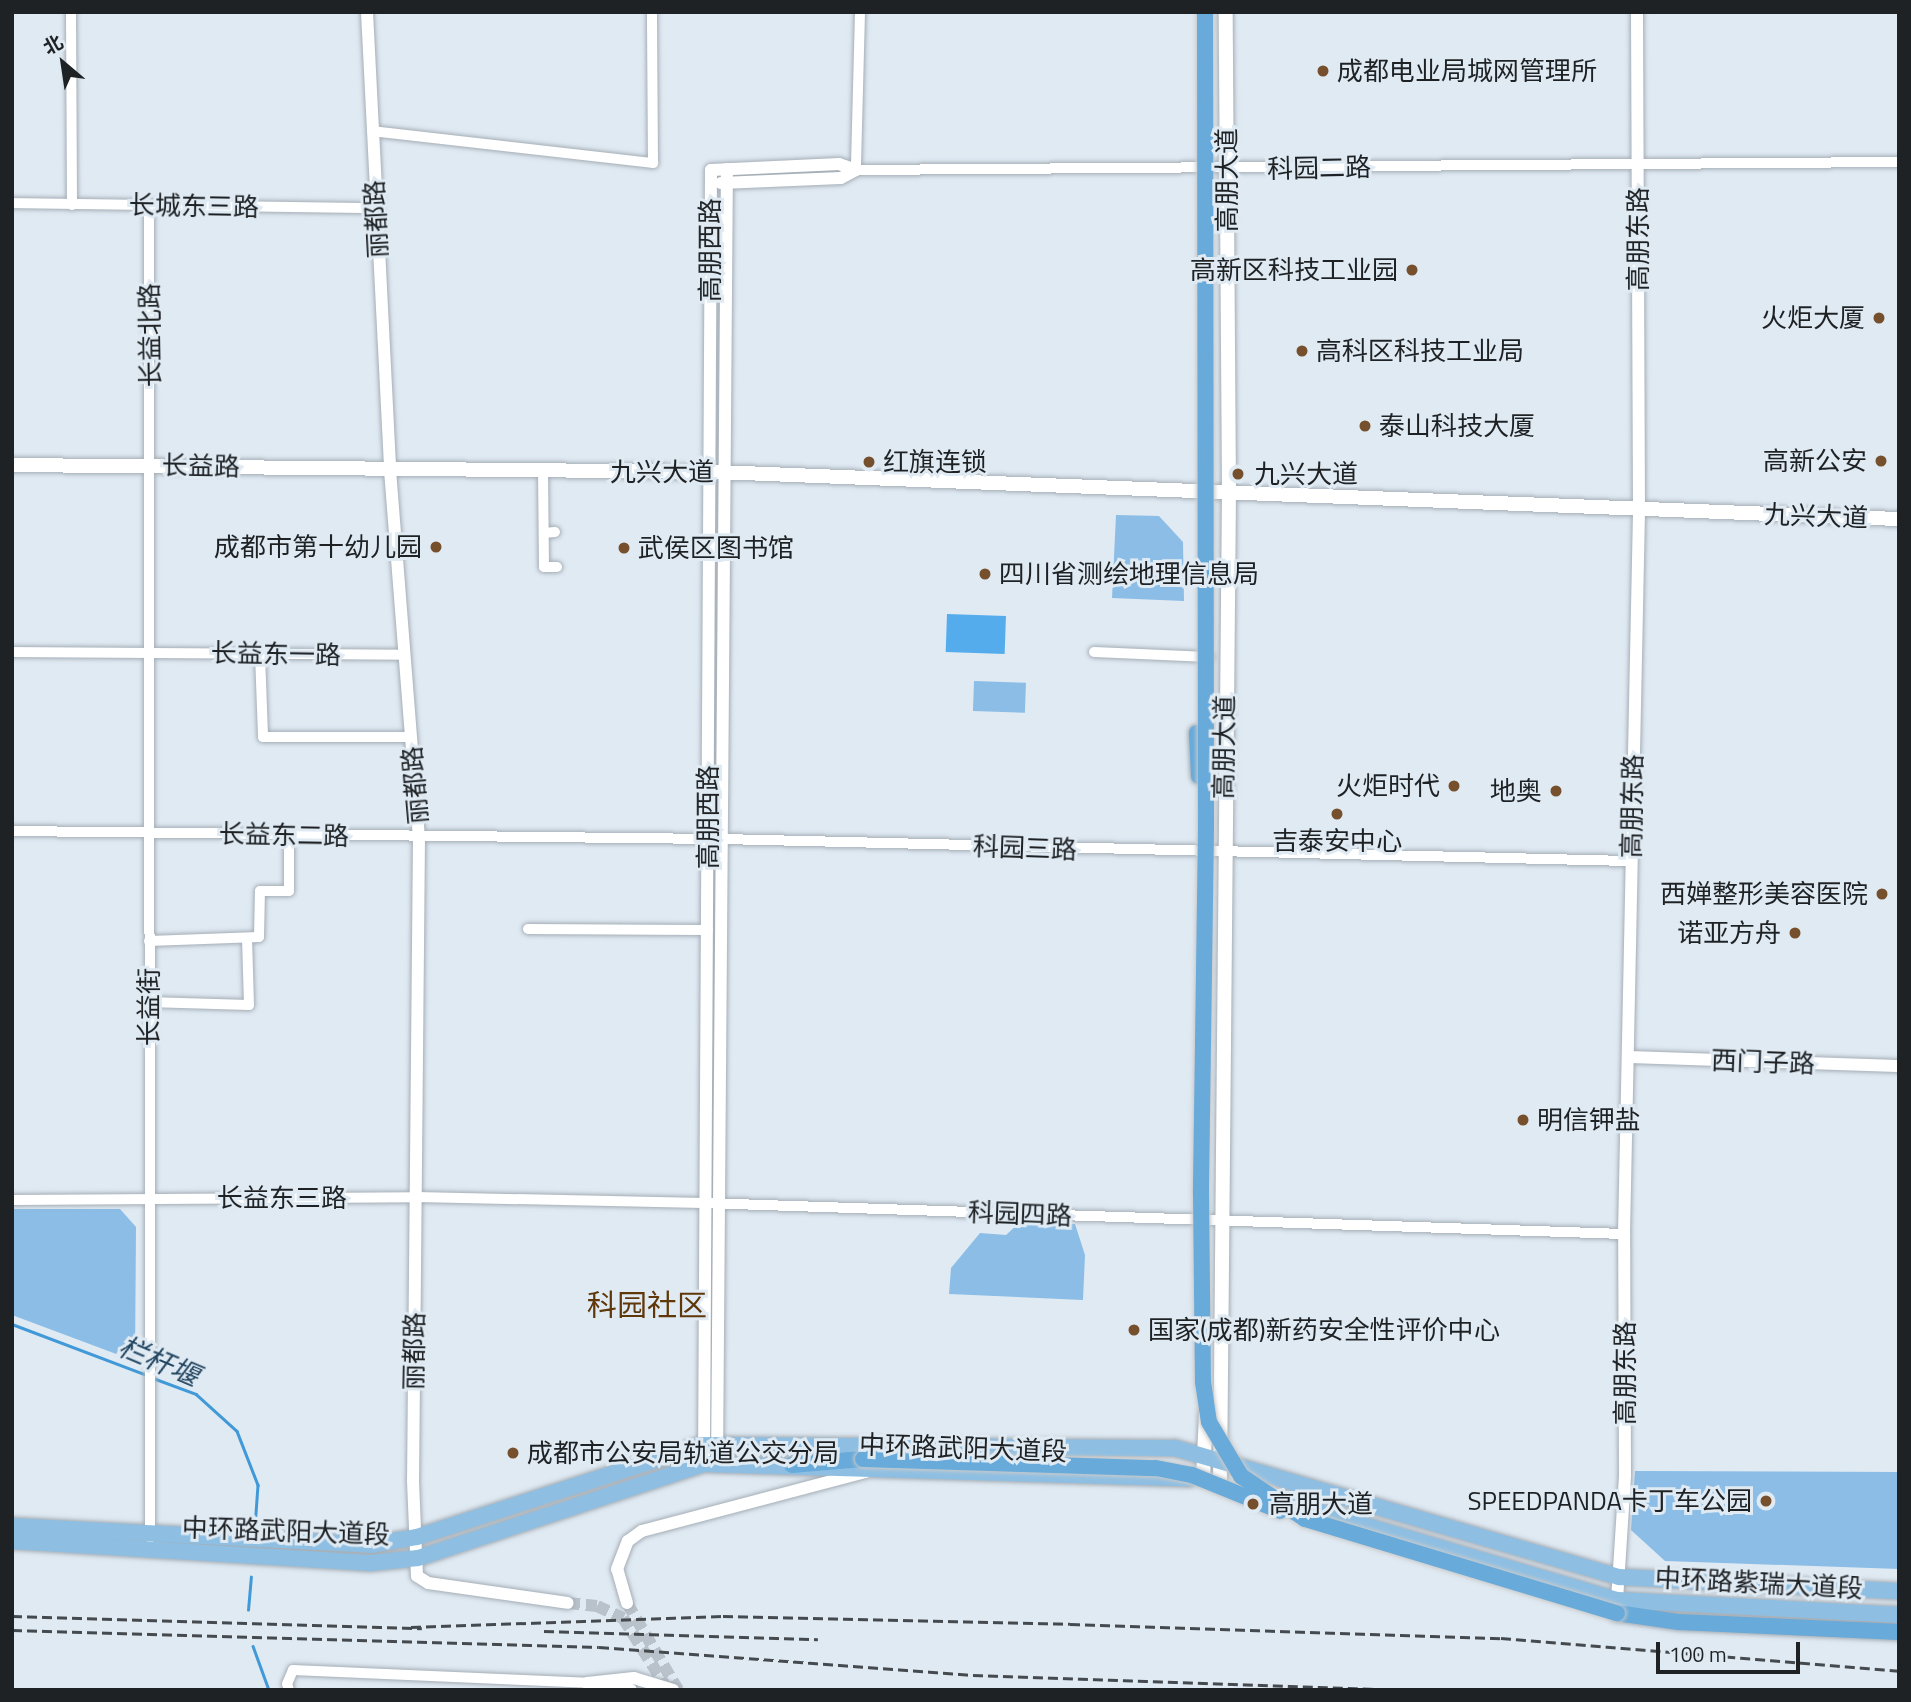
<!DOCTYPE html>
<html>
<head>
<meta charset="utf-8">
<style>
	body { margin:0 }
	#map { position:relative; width:1911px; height:1702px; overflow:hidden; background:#e0eaf3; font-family:"Titillium Web","Noto Sans SC",sans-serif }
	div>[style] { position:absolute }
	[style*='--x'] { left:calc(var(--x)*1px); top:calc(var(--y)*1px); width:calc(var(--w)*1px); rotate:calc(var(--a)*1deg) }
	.green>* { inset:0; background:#8bbde6; transform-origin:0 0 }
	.forest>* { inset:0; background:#55acec; transform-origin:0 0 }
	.stream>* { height:2.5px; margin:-1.25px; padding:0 1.25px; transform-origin:1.25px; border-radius:1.25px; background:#4199d8 }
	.tertiary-tunnel>* { height:12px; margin-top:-6px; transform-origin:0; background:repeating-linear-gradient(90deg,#b9c2ca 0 12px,transparent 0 18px) }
	.roads { filter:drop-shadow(0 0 2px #a5aeb6) drop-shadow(0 0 2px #a5aeb6) }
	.minor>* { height:10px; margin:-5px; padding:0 5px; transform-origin:5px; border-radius:5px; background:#fff }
	.tertiary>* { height:12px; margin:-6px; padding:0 6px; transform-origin:6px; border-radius:6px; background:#fff }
	.secondary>* { height:14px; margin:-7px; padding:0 7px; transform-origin:7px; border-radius:7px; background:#fff }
	.primary>* { height:16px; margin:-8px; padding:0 8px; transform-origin:8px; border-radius:8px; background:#8ebfe3 }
	.trunk>* { height:16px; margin:-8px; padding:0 8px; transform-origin:8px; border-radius:8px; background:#68aada }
	.rail>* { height:2.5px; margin-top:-1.25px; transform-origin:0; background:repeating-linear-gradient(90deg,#454a4e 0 10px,transparent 0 15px) }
	.bridges { filter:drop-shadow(0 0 2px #c9cacb) drop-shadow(0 0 2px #c9cacb) }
	.trunk-bridge>* { height:16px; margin:-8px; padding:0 8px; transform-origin:8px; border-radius:8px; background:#68aada }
	.dots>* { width:19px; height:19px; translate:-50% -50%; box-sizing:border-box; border:4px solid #e0eaf3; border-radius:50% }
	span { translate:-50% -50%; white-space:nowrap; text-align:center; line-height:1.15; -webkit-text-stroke:6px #e0eaf3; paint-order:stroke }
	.poi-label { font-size:26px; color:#1e2225 }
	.left { translate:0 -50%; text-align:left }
	.right { translate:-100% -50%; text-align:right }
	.street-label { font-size:26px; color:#1e2225 }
	.water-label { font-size:28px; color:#20445f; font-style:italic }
	.quarter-label { font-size:30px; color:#5f3709 }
	.frame { position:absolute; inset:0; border:14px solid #1e2225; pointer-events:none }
	.north { position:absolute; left:28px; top:28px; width:70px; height:70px; -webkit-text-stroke:5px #e0eaf3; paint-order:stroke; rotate:331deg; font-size:19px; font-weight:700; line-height:28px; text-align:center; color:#1e2225 }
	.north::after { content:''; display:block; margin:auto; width:24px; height:32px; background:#1e2225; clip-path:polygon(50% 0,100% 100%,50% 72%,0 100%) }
	.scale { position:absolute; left:1656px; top:1642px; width:144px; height:32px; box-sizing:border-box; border:4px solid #1e2225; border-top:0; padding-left:9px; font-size:21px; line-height:24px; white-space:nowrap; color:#1e2225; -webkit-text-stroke:5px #e0eaf3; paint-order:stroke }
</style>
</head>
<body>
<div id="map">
	<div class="green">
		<div style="clip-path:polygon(1116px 515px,1159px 516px,1183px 542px,1184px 601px,1112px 598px)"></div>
		<div style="left:974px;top:681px;width:52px;height:30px;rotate:2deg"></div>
		<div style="clip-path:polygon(12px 1209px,120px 1209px,136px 1227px,135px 1361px,12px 1315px)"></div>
		<div style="clip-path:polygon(1018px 1224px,1075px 1224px,1085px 1255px,1083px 1300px,949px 1294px,951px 1268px,980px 1233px,1006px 1235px)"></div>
		<div style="clip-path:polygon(1635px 1471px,1899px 1472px,1899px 1569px,1665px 1561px,1631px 1530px)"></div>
	</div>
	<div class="forest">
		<div style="left:947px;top:614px;width:59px;height:38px;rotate:2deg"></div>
	</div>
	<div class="stream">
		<div style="--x:12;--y:1324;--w:144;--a:20.7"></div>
		<div style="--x:153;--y:1378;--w:46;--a:20.4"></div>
		<div style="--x:196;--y:1394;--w:55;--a:42.1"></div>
		<div style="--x:237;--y:1431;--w:58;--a:68.7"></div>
		<div style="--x:258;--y:1485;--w:32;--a:94"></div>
		<div style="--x:248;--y:1610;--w:33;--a:-85"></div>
		<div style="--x:253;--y:1646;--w:47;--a:70"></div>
	</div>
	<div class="tertiary-tunnel">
		<div style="--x:568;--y:1603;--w:29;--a:6"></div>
		<div style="--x:597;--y:1606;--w:29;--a:25"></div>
		<div style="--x:623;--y:1618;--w:85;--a:58"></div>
		<div style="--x:627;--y:1603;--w:101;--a:59.6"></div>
	</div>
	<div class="roads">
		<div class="minor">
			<div style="--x:71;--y:12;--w:193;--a:89.7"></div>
			<div style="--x:860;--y:12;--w:158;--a:91.5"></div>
			<div style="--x:856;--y:170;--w:1043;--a:-0.44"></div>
			<div style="--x:372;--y:131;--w:283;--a:6.5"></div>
			<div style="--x:653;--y:163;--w:151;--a:-90.4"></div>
			<div style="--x:12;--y:203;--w:363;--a:0.8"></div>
			<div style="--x:149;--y:205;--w:1333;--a:89.96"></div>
			<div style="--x:543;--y:471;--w:96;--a:89.4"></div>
			<div style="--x:544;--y:567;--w:13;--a:0"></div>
			<div style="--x:544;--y:533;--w:11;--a:-5"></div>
			<div style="--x:12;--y:652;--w:392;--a:0.4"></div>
			<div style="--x:1094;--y:652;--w:115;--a:2.5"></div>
			<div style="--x:260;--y:654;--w:83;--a:87.9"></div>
			<div style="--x:263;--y:737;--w:148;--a:0"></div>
			<div style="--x:12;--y:831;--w:710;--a:0.65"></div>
			<div style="--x:722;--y:839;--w:909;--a:1.39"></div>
			<div style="--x:528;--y:929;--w:180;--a:0.3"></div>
			<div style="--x:149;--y:941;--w:110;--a:-2.1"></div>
			<div style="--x:259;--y:937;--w:46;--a:-88.8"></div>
			<div style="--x:260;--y:891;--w:29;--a:0"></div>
			<div style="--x:289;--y:891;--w:56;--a:-90"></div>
			<div style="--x:148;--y:1002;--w:101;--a:1.7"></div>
			<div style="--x:249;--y:1005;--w:67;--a:-91.7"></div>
			<div style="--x:12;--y:1200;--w:404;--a:-0.4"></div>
			<div style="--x:416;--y:1197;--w:288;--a:1.2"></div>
			<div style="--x:704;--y:1203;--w:921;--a:1.93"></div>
			<div style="--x:289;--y:1690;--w:6;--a:-108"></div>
			<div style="--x:287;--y:1684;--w:15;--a:-67"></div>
			<div style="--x:293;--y:1670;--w:294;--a:2.5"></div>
		</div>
		<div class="tertiary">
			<div style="--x:367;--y:12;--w:459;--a:87.1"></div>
			<div style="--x:390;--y:470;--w:368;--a:85.5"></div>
			<div style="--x:419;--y:837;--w:644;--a:90.53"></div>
			<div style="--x:413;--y:1481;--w:95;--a:87.6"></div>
			<div style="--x:417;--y:1576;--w:13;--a:32"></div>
			<div style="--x:428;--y:1583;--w:141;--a:8.1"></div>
			<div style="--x:721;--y:183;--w:120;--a:-2.4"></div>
			<div style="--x:841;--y:178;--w:17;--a:-28"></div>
			<div style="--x:1628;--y:1057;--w:271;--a:1.9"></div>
			<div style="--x:717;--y:1463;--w:1294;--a:-89.56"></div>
			<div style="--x:704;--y:1464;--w:1294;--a:-89.69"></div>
			<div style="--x:711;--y:170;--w:128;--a:-2.7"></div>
			<div style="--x:839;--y:164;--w:18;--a:19"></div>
			<div style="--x:1617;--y:1600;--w:125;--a:-86.3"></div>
			<div style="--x:1625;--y:1475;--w:241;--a:-90.2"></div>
			<div style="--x:1624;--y:1234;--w:722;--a:-88.81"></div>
			<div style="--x:1639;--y:512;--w:500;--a:-90.23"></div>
			<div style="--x:627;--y:1603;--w:35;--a:-106"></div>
			<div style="--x:617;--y:1569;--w:30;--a:-69"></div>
			<div style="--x:628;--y:1541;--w:17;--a:-36"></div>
			<div style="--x:642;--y:1531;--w:232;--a:-14.8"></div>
			<div style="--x:587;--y:1683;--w:47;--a:-6.1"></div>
			<div style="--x:634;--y:1678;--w:41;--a:17.1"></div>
			<div style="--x:597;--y:1685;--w:34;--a:8"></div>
		</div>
		<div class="secondary">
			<div style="--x:12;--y:465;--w:705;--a:0.57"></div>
			<div style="--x:717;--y:472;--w:1183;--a:2.28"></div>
			<div style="--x:1203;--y:1478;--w:64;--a:-87.3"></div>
			<div style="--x:1220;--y:1483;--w:992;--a:-89.48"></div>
			<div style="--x:1229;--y:491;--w:479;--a:-90.4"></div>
		</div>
		<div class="primary">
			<div style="--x:1279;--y:1500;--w:352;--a:16.5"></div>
			<div style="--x:1617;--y:1600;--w:282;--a:3"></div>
			<div style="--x:12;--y:1526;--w:359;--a:3"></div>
			<div style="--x:370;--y:1545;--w:48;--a:-9.7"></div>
			<div style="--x:417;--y:1537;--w:299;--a:-17.9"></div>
			<div style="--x:702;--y:1445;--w:473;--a:0.4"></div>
			<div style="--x:1175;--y:1448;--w:462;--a:16.2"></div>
			<div style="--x:1619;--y:1577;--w:280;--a:2.9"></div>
			<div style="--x:12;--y:1541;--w:359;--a:3.5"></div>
			<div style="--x:370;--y:1563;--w:48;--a:-5.9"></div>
			<div style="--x:418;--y:1558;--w:301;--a:-18.2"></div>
			<div style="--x:704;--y:1464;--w:486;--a:1.7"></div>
		</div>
		<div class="trunk">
			<div style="--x:1197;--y:733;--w:43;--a:87.3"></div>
			<div style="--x:792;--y:1465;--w:71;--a:-4.8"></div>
			<div style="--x:1617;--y:1613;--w:63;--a:8.3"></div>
			<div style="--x:1679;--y:1622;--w:220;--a:2.6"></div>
		</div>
	</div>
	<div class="rail">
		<div style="--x:12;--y:1616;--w:410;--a:1.7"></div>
		<div style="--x:411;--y:1627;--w:312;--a:-2"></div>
		<div style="--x:723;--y:1616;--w:347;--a:1.3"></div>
		<div style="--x:1070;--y:1624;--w:431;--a:1.9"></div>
		<div style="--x:1501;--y:1638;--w:399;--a:4.7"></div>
		<div style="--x:12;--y:1630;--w:587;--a:1.66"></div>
		<div style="--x:599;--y:1647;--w:375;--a:4.3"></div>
		<div style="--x:973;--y:1675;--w:433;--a:2"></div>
		<div style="--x:544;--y:1631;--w:274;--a:1.7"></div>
	</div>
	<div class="bridges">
		<div class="trunk-bridge">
			<div style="--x:1205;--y:12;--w:816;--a:89.93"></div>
			<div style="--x:1206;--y:828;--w:365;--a:90.8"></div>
			<div style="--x:1201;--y:1193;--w:189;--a:89.4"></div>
			<div style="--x:1203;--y:1382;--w:40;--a:81.5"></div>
			<div style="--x:1209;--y:1422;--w:63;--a:59.3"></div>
			<div style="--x:1241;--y:1476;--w:77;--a:33.9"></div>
			<div style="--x:1305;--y:1519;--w:326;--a:16.8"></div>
			<div style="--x:863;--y:1459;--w:293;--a:1.8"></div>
			<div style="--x:1156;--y:1468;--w:37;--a:11"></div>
			<div style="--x:1192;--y:1475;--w:95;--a:22.2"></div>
		</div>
	</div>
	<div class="dots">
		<div style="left:1323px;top:71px;background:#76502c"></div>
		<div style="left:1412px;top:270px;background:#76502c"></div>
		<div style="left:1879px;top:318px;background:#76502c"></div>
		<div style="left:1302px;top:351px;background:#76502c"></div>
		<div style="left:1365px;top:426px;background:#76502c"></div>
		<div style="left:1881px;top:461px;background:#76502c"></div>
		<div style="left:869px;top:462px;background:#76502c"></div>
		<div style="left:1238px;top:474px;background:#76502c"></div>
		<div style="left:436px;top:547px;background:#76502c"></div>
		<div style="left:624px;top:548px;background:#76502c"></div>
		<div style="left:985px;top:574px;background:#76502c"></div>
		<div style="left:1454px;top:786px;background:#76502c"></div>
		<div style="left:1556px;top:791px;background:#76502c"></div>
		<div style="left:1337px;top:814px;background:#76502c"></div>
		<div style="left:1882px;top:894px;background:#76502c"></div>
		<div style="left:1795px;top:933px;background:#76502c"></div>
		<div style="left:1523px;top:1120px;background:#76502c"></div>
		<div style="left:1134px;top:1330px;background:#76502c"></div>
		<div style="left:513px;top:1453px;background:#76502c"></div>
		<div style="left:1766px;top:1501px;background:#76502c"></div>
		<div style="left:1253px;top:1504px;background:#76502c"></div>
	</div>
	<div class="poi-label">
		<span class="left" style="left:1337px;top:71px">成都电业局城网管理所</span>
		<span class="right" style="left:1398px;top:270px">高新区科技工业园</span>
		<span class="right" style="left:1865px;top:318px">火炬大厦</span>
		<span class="left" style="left:1316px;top:351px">高科区科技工业局</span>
		<span class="left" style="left:1379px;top:426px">泰山科技大厦</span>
		<span class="right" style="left:1867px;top:461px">高新公安</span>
		<span class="left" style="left:883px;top:462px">红旗连锁</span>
		<span class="left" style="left:1254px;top:474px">九兴大道</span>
		<span class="right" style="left:422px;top:547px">成都市第十幼儿园</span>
		<span class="left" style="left:638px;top:548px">武侯区图书馆</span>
		<span class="left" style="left:999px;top:574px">四川省测绘地理信息局</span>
		<span class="right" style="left:1440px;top:786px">火炬时代</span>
		<span class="right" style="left:1542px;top:791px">地奥</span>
		<span style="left:1337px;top:841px">吉泰安中心</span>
		<span class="right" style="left:1868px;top:894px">西婵整形美容医院</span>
		<span class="right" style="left:1781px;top:933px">诺亚方舟</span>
		<span class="left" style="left:1537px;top:1120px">明信钾盐</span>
		<span class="left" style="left:1148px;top:1330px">国家(成都)新药安全性评价中心</span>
		<span class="left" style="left:527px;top:1453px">成都市公安局轨道公交分局</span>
		<span class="right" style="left:1752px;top:1501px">SPEEDPANDA卡丁车公园</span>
		<span class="left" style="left:1269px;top:1504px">高朋大道</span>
	</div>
	<div class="street-label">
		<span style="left:1319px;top:168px;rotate:-1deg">科园二路</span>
		<span style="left:1227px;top:180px;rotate:-90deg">高朋大道</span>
		<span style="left:194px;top:206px;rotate:1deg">长城东三路</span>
		<span style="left:376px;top:219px;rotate:-93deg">丽都路</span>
		<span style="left:1638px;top:239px;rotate:-90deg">高朋东路</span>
		<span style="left:710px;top:250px;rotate:-90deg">高朋西路</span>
		<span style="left:150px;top:335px;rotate:-91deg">长益北路</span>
		<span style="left:201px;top:466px;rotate:1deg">长益路</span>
		<span style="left:662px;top:472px">九兴大道</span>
		<span style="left:1816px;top:516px;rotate:2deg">九兴大道</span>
		<span style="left:276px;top:654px;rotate:1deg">长益东一路</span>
		<span style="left:1224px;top:747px;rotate:-89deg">高朋大道</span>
		<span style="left:415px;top:785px;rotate:-95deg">丽都路</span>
		<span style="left:1632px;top:806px;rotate:-89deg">高朋东路</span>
		<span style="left:708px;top:817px;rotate:-90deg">高朋西路</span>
		<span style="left:284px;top:835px;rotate:1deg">长益东二路</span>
		<span style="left:1025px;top:848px;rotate:2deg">科园三路</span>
		<span style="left:149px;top:1007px;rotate:-90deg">长益街</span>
		<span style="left:1763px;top:1062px;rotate:2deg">西门子路</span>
		<span style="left:282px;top:1198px">长益东三路</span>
		<span style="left:1020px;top:1214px;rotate:2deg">科园四路</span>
		<span style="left:414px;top:1351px;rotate:-89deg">丽都路</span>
		<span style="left:1625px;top:1373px;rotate:-90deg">高朋东路</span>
		<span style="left:963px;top:1448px;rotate:2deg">中环路武阳大道段</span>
		<span style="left:286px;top:1531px;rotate:2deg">中环路武阳大道段</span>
		<span style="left:1759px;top:1583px;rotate:3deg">中环路紫瑞大道段</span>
	</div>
	<div class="water-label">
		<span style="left:159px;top:1361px;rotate:23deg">栏杆堰</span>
	</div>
	<div class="quarter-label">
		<span style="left:647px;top:1305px">科园社区</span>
	</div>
	<div class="frame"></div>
	<div class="north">北</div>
	<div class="scale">100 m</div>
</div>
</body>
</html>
